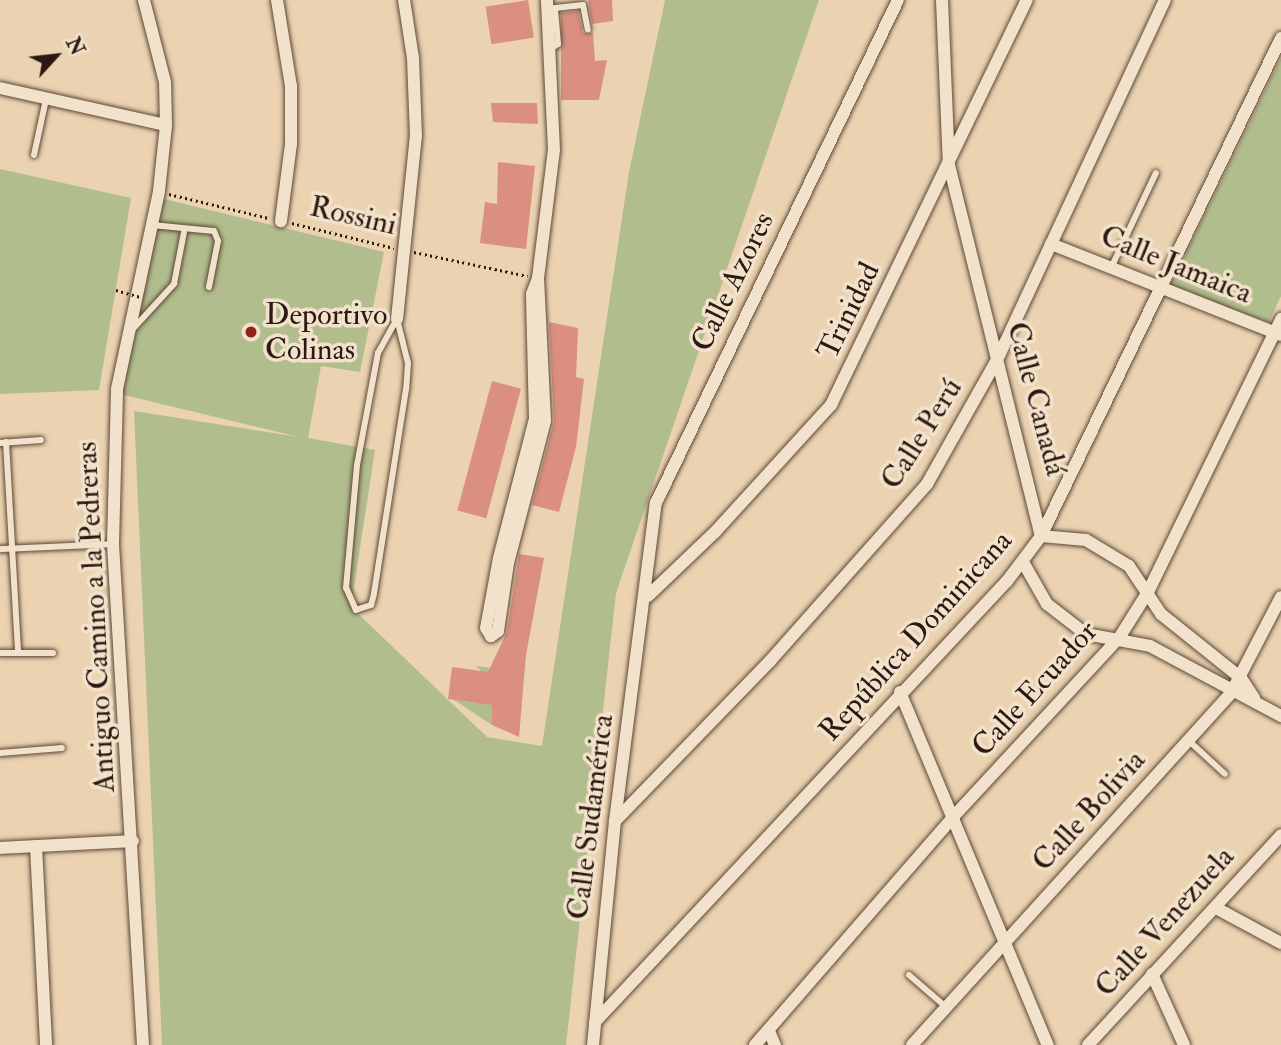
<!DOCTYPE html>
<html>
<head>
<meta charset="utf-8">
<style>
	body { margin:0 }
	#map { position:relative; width:1281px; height:1045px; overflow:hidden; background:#ebd2b0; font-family:"IM FELL Double Pica",serif }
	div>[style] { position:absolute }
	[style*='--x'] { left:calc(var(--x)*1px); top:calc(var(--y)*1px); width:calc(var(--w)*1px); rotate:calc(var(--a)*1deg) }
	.green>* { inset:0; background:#b2bd8e }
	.building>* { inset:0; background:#da8f80; transform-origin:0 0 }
	.path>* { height:2.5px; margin-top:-1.25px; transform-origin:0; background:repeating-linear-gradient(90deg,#2c1a10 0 2px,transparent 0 5.5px) }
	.roads { filter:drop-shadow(0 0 2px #5c4838) drop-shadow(0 0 2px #5c4838) }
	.lane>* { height:6px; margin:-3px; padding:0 3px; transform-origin:3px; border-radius:3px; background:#f2e2cc }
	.street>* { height:12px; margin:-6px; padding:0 6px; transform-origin:6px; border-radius:6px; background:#f2e2cc }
	.path-bridge>* { height:2.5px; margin-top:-1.25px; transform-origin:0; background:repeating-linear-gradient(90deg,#2c1a10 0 2px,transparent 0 5.5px) }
	.dots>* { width:19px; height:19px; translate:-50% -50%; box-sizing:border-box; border:4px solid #f2e2cc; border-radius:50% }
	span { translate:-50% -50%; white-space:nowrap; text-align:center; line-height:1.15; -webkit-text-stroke:7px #f2e2cc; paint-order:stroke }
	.street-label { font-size:30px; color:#2c1a10 }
	.poi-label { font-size:30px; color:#2c1a10 }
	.left { translate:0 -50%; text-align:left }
	.north { position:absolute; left:21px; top:21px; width:70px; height:70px; -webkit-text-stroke:5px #f2e2cc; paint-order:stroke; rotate:63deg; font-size:19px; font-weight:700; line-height:28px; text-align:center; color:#2c1a10 }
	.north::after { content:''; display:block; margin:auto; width:24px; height:32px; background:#2c1a10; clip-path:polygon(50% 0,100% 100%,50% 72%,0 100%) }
</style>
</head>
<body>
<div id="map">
	<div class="green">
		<div style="clip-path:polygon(665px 0,819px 0,616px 593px,566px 1045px,162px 1045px,134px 411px,299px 437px,120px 394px,160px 198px,384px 252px,360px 372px,321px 366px,308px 438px,375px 450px,351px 607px,487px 737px,542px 746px,629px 172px)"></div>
		<div style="clip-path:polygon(1281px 58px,1281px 296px,1269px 322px,1170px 287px)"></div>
		<div style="clip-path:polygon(0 169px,131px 198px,99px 390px,0 394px)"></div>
		<div style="clip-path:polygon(476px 666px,499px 669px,492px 725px,454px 700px,477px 703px,481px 671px)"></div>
	</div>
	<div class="building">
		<div style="left:528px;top:0;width:38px;height:43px;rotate:81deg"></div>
		<div style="clip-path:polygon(588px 0,612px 0,613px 21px,592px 24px)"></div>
		<div style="clip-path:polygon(578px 11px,583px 33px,593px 33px,595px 61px,607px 60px,599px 100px,561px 100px,561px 13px)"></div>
		<div style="clip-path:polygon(491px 103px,537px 103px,538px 124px,493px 122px)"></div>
		<div style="clip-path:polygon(498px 162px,535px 166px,526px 249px,480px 243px,485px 202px,497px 204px)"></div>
		<div style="clip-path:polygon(549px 322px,578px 328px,576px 377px,584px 379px,576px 447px,559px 512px,532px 505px,554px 421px)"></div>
		<div style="left:492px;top:381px;width:30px;height:134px;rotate:15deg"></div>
		<div style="clip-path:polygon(519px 554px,544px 558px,526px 655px,519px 737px,492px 725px,492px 705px,448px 699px,452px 667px,488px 672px,507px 632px)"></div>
	</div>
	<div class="path">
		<div style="--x:169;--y:194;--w:102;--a:13.6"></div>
		<div style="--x:292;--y:223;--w:105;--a:13.8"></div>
		<div style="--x:414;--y:252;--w:116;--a:11.9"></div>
	</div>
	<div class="roads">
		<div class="lane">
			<div style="--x:552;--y:48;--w:7;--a:-34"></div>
			<div style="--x:558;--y:44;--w:36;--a:-95"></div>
			<div style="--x:555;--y:8;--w:28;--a:-6"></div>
			<div style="--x:583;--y:5;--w:25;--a:79"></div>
			<div style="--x:34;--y:155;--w:57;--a:-77.9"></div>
			<div style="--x:152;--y:225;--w:62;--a:5.5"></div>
			<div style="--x:214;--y:231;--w:11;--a:68"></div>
			<div style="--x:218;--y:241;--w:47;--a:101.1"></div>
			<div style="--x:1111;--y:268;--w:105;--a:-64.7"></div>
			<div style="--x:397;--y:319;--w:45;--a:76"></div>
			<div style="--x:408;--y:363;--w:26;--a:94"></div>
			<div style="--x:406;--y:389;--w:207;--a:98.9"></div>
			<div style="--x:374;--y:594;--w:11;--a:105"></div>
			<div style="--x:371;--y:605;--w:16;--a:162"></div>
			<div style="--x:356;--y:610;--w:24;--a:-114"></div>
			<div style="--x:346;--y:588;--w:123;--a:-84.9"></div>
			<div style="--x:357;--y:465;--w:114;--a:-79.4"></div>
			<div style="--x:378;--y:353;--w:39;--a:-61"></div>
			<div style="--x:131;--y:331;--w:64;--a:-47.5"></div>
			<div style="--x:174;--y:284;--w:53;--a:-79.1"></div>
			<div style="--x:6;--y:442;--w:210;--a:86.7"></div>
			<div style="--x:0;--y:443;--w:41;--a:-4.2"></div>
			<div style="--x:0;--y:549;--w:113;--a:-2.5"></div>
			<div style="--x:0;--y:653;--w:53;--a:0"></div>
			<div style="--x:1188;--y:740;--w:50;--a:42.6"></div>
			<div style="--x:0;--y:753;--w:62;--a:-4.6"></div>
			<div style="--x:909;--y:975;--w:49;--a:40.9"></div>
		</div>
		<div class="street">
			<div style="--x:277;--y:0;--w:87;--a:80.8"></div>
			<div style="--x:291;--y:86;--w:58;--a:90"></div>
			<div style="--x:291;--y:144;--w:78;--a:97.4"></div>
			<div style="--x:942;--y:0;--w:165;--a:87.6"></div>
			<div style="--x:949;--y:165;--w:382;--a:76.1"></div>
			<div style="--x:1041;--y:536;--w:45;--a:5.1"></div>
			<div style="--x:1086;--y:540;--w:50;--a:31.2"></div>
			<div style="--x:1129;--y:566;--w:58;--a:56.3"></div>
			<div style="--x:1161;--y:614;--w:102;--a:38.7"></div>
			<div style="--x:1241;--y:678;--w:24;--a:57"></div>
			<div style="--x:0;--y:88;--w:170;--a:12.6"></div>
			<div style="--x:1051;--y:244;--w:247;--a:21.6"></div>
			<div style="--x:538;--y:278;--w:143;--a:87.2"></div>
			<div style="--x:545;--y:421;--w:147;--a:104.6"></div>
			<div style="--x:508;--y:563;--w:69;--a:98.4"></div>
			<div style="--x:498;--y:631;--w:9;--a:144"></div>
			<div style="--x:491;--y:636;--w:9;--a:-122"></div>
			<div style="--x:486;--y:628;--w:71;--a:-79.5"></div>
			<div style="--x:499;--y:558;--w:144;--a:-75.5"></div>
			<div style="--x:535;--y:419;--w:125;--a:-91.4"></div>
			<div style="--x:532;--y:294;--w:17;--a:-69"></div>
			<div style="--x:538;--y:278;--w:129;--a:-82.9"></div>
			<div style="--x:554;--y:150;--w:150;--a:-92.7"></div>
			<div style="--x:397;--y:319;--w:184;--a:-84.1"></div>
			<div style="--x:416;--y:136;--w:78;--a:-92.2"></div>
			<div style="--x:413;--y:58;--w:59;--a:-98.8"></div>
			<div style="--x:1023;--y:562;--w:48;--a:60.3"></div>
			<div style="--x:1047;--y:604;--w:49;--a:37.6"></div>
			<div style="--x:1086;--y:634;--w:65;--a:10.6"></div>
			<div style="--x:1150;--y:646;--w:149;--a:28.1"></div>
			<div style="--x:648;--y:596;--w:93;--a:-43.7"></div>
			<div style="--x:715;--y:532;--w:172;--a:-47.6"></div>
			<div style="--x:831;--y:405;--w:450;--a:-64.2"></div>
			<div style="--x:900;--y:692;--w:383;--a:67.3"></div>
			<div style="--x:615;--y:821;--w:223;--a:-45.9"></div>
			<div style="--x:770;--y:661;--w:237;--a:-48.4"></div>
			<div style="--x:927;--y:484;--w:142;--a:-60.6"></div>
			<div style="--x:997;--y:360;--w:397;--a:-65"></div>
			<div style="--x:36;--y:846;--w:199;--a:87.1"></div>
			<div style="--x:0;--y:848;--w:133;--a:-3"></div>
			<div style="--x:1216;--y:908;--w:74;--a:28.3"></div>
			<div style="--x:1152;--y:974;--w:78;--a:65.7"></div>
			<div style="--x:595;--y:1022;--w:604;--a:-46.95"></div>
			<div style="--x:1007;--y:581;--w:56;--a:-52.9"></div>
			<div style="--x:1041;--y:536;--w:553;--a:-64.27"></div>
			<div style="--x:769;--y:1031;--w:15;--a:67"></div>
			<div style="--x:143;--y:1045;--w:502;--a:-93.43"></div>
			<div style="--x:113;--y:544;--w:155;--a:-88.5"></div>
			<div style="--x:117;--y:389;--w:202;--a:-78"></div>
			<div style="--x:159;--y:191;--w:66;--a:-83.9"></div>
			<div style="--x:166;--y:125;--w:43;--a:-91.3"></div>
			<div style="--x:165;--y:82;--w:85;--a:-104.4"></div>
			<div style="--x:593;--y:1045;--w:225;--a:-84.4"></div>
			<div style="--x:615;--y:821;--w:321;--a:-82.7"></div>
			<div style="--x:656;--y:503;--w:558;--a:-64.31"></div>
			<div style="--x:755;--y:1045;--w:303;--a:-49"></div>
			<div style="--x:954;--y:816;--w:243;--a:-47.2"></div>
			<div style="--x:1119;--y:638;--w:54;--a:-57.8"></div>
			<div style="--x:1148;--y:592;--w:304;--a:-64"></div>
			<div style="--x:912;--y:1045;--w:475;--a:-47.8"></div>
			<div style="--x:1231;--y:693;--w:108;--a:-62.5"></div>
			<div style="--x:1088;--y:1045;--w:285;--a:-47.4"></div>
		</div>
	</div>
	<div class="path-bridge">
		<div style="--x:116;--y:290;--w:25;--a:16"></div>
	</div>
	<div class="dots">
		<div style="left:251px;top:332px;background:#8f2418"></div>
	</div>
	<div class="street-label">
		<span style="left:353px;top:216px;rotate:13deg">Rossini</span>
		<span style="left:1176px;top:265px;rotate:22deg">Calle Jamaica</span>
		<span style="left:733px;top:282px;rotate:-64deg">Calle Azores</span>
		<span style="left:849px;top:311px;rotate:-64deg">Trinidad</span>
		<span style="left:1036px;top:399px;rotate:75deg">Calle Canadá</span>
		<span style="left:922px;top:434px;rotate:-58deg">Calle Perú</span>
		<span style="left:96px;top:617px;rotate:-93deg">Antiguo Camino a la Pedreras</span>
		<span style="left:916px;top:636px;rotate:-48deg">República Dominicana</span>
		<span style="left:1035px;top:689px;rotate:-48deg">Calle Ecuador</span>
		<span style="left:1089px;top:811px;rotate:-48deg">Calle Bolivia</span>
		<span style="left:591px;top:817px;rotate:-83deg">Calle Sudamérica</span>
		<span style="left:1165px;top:922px;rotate:-48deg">Calle Venezuela</span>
	</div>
	<div class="poi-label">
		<span class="left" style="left:265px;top:332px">Deportivo<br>Colinas</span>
	</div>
	<div class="north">N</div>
</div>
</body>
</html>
